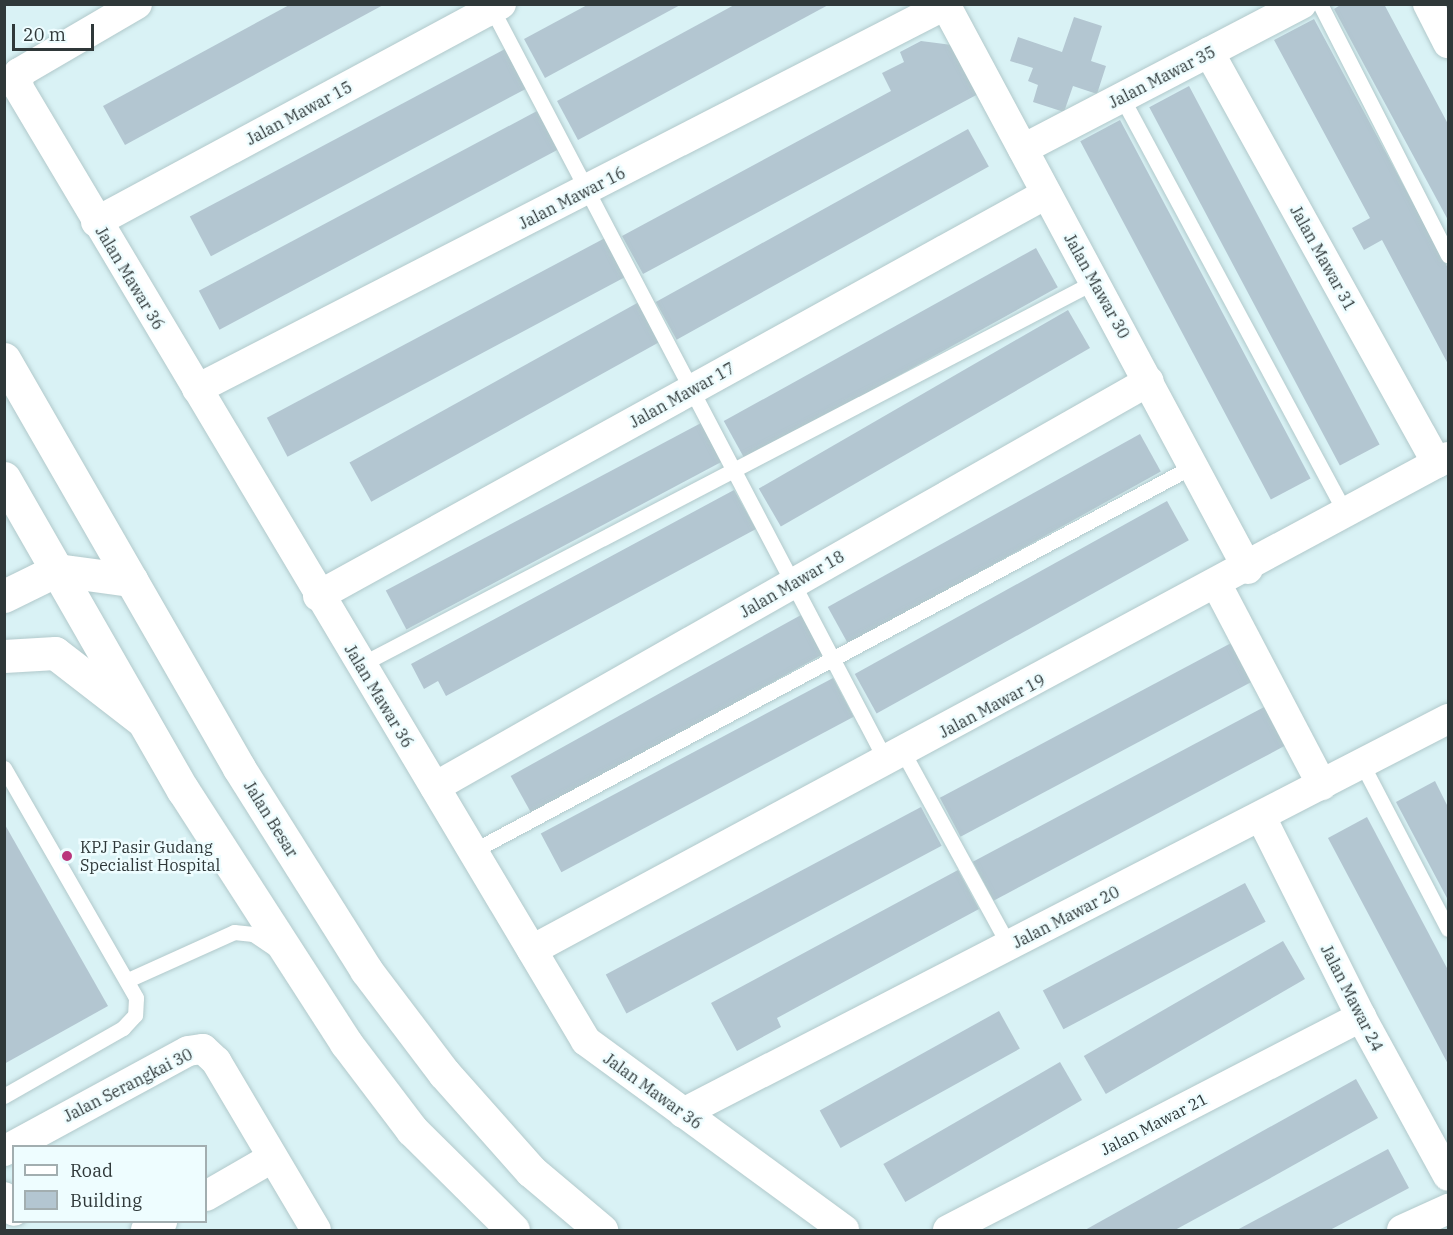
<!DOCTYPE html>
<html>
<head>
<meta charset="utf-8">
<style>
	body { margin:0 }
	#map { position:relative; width:1453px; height:1235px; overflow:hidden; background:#d9f2f5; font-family:"IBM Plex Serif",serif }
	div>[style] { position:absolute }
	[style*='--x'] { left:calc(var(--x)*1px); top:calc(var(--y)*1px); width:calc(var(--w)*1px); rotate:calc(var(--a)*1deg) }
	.building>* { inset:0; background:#b3c6d1; transform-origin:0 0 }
	.roads { filter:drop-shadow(0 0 2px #b1c9cb) drop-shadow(0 0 2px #b1c9cb) }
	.service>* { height:15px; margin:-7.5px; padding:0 7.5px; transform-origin:7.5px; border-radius:7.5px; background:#fff }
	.minor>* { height:30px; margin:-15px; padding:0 15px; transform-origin:15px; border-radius:15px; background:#fff }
	.tertiary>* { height:33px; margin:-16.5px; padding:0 16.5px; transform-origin:16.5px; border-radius:16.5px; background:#fff }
	.primary>* { height:33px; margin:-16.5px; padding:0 16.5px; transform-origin:16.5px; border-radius:16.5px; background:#fff }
	.dots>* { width:16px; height:16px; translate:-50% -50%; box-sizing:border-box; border:3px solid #eefdff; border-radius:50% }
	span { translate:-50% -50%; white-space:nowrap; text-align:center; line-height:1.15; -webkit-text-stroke:5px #eefdff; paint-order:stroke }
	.street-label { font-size:16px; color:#2f3839 }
	.poi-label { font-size:16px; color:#2f3839 }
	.left { translate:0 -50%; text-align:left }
	.frame { position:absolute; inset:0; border:6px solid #2f3839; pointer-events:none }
	.legend { position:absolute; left:12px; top:1145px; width:195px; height:78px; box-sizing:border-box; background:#eefdff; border:2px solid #a2aeb0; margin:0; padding:8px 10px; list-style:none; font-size:18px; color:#2f3839 }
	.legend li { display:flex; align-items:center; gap:12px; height:30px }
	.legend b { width:30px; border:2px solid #a2aeb0 }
	.scale { position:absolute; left:12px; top:24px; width:82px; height:27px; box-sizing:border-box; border:3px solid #2f3839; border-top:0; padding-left:8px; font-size:18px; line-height:21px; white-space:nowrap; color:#2f3839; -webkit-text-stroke:4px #eefdff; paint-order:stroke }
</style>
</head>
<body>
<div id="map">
	<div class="building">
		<div style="clip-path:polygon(291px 4px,385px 4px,125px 145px,103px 106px)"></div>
		<div style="clip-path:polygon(589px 4px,682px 4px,545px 78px,524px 39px)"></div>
		<div style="clip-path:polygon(736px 4px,830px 4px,578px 140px,557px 101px)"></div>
		<div style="clip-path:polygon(1342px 4px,1384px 4px,1448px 124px,1448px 220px,1334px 9px)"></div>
		<div style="clip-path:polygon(1074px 17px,1102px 26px,1091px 61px,1106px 66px,1097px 94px,1073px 86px,1064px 112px,1033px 102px,1038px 85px,1028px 81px,1033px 68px,1010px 61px,1018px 37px,1062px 52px)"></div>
		<div style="clip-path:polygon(1314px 19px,1448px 268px,1448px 364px,1382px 240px,1364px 250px,1352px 228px,1370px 218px,1274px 40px)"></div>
		<div style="clip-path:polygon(921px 41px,952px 45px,980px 93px,643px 274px,622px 236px,891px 91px,882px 73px,904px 62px,900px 52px)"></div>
		<div style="left:505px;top:49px;width:45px;height:357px;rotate:62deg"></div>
		<div style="left:1189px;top:86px;width:406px;height:45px;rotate:62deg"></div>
		<div style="left:537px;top:111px;width:44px;height:383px;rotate:62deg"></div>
		<div style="left:1120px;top:120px;width:406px;height:45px;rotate:62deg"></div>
		<div style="left:968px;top:129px;width:43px;height:357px;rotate:61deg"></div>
		<div style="left:605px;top:238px;width:44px;height:383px;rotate:62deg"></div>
		<div style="left:1036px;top:248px;width:45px;height:357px;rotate:61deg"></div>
		<div style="left:639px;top:302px;width:45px;height:331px;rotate:61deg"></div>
		<div style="left:1068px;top:310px;width:44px;height:357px;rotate:60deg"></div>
		<div style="left:701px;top:423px;width:44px;height:357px;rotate:62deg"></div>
		<div style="left:1140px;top:434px;width:43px;height:357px;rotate:61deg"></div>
		<div style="clip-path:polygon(734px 490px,756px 529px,446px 696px,438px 681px,424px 689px,411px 664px)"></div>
		<div style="left:1167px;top:501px;width:45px;height:357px;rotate:61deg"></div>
		<div style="left:801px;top:615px;width:45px;height:332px;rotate:61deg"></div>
		<div style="left:1233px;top:642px;width:44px;height:332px;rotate:62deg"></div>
		<div style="left:833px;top:678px;width:44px;height:331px;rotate:62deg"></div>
		<div style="left:1266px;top:706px;width:44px;height:332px;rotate:62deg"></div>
		<div style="clip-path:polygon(1435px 781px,1448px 807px,1448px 900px,1396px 802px)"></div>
		<div style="left:921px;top:807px;width:44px;height:357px;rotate:62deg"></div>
		<div style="clip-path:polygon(1367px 817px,1448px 970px,1448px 1064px,1328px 838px)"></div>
		<div style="clip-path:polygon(4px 823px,108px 1006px,4px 1064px)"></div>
		<div style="clip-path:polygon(958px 870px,979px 909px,777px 1018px,781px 1027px,737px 1051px,711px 1003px)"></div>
		<div style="left:1245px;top:883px;width:44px;height:229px;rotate:62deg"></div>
		<div style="left:1283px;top:941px;width:44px;height:230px;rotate:60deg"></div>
		<div style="left:999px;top:1011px;width:43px;height:205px;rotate:61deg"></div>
		<div style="left:1060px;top:1062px;width:44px;height:204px;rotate:60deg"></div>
		<div style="clip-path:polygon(1356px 1079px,1378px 1118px,1267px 1180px,1175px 1230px,1085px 1230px)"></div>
		<div style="clip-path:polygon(1388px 1149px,1409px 1188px,1330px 1230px,1237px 1230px)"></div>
	</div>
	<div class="roads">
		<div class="service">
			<div style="--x:1320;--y:4;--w:282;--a:63"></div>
			<div style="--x:492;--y:9;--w:851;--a:62.35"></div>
			<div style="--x:1122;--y:98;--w:472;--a:61.7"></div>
			<div style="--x:360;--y:665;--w:828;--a:-27.56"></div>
			<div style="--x:904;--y:754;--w:219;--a:61.3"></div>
			<div style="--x:1362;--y:764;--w:186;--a:62.5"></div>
			<div style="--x:4;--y:768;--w:265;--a:60.1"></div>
			<div style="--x:136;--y:998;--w:17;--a:93"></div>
			<div style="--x:135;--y:1015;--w:18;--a:133"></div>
			<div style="--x:123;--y:1028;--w:137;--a:150.3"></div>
			<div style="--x:473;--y:851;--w:816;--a:-28.13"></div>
			<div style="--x:130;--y:979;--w:114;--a:-24.3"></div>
			<div style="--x:234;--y:932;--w:19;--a:6"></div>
			<div style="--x:253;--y:934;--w:25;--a:34"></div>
		</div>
		<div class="minor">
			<div style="--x:137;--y:4;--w:137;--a:149.7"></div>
			<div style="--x:19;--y:73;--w:14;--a:94"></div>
			<div style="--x:18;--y:87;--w:1110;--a:59.23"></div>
			<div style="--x:586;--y:1041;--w:320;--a:36.2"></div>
			<div style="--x:945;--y:4;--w:641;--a:61.8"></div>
			<div style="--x:1428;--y:4;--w:44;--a:62.9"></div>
			<div style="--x:1209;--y:52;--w:470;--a:61"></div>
			<div style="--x:1023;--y:149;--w:314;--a:-27.5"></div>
			<div style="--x:96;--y:222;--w:460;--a:-28.3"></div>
			<div style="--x:197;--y:389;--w:841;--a:-27.17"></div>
			<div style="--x:1217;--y:585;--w:226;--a:62.3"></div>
			<div style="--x:318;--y:596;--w:832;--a:-28.91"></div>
			<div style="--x:435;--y:787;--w:821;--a:-29.62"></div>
			<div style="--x:1261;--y:817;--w:224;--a:63.4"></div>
			<div style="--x:1361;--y:1017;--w:181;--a:61.3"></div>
			<div style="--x:532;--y:950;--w:1040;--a:-28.29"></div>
			<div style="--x:683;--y:1113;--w:861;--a:-27.25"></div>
			<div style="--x:4;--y:1151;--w:209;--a:-28.5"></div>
			<div style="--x:188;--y:1051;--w:15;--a:-8"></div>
			<div style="--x:203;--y:1049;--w:18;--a:43"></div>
			<div style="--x:216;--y:1061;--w:196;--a:59.4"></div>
			<div style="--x:206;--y:1196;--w:76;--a:-29.9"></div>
			<div style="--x:4;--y:1197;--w:17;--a:54"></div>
			<div style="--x:146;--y:1230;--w:18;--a:-27"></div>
			<div style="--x:948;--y:1230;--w:465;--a:-27.3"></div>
			<div style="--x:1402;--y:1230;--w:51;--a:-24.5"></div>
		</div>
		<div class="tertiary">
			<div style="--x:4;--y:596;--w:59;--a:-26.1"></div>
			<div style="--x:57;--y:570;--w:75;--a:7.7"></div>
			<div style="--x:4;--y:656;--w:51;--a:-3.4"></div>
			<div style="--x:55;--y:653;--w:111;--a:37.7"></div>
		</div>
		<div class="primary">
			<div style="--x:4;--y:359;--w:472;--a:60.1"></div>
			<div style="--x:239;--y:768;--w:239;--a:57.8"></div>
			<div style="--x:366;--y:970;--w:129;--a:52.9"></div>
			<div style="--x:444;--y:1073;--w:131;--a:48.4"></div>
			<div style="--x:531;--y:1171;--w:92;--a:40.1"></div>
			<div style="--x:4;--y:478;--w:360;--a:60.2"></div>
			<div style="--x:183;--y:790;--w:301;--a:57.2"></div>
			<div style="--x:346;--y:1043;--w:109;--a:52.8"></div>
			<div style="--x:412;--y:1130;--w:142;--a:44.7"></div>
		</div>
	</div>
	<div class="dots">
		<div style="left:67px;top:856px;background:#ba367d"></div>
	</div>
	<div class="street-label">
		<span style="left:1162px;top:77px;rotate:-27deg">Jalan Mawar 35</span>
		<span style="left:299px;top:113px;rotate:-28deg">Jalan Mawar 15</span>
		<span style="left:572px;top:198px;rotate:-27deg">Jalan Mawar 16</span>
		<span style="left:1323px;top:258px;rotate:61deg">Jalan Mawar 31</span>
		<span style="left:130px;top:278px;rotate:59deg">Jalan Mawar 36</span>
		<span style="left:1097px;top:286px;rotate:61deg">Jalan Mawar 30</span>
		<span style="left:682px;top:395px;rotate:-29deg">Jalan Mawar 17</span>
		<span style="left:792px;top:584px;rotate:-30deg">Jalan Mawar 18</span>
		<span style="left:379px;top:696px;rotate:59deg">Jalan Mawar 36</span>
		<span style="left:992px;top:706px;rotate:-28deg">Jalan Mawar 19</span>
		<span style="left:271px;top:819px;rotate:58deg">Jalan Besar</span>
		<span style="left:1066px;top:917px;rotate:-27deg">Jalan Mawar 20</span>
		<span style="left:1352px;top:998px;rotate:63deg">Jalan Mawar 24</span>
		<span style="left:128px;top:1085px;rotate:-27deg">Jalan Serangkai 30</span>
		<span style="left:653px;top:1091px;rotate:36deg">Jalan Mawar 36</span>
		<span style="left:1154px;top:1124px;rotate:-27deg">Jalan Mawar 21</span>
	</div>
	<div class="poi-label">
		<span class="left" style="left:80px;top:856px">KPJ Pasir Gudang<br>Specialist Hospital</span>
	</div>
	<div class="frame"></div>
	<ul class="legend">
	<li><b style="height:8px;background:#fff"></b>Road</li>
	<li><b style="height:16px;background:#b3c6d1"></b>Building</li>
	</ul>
	<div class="scale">20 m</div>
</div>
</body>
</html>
